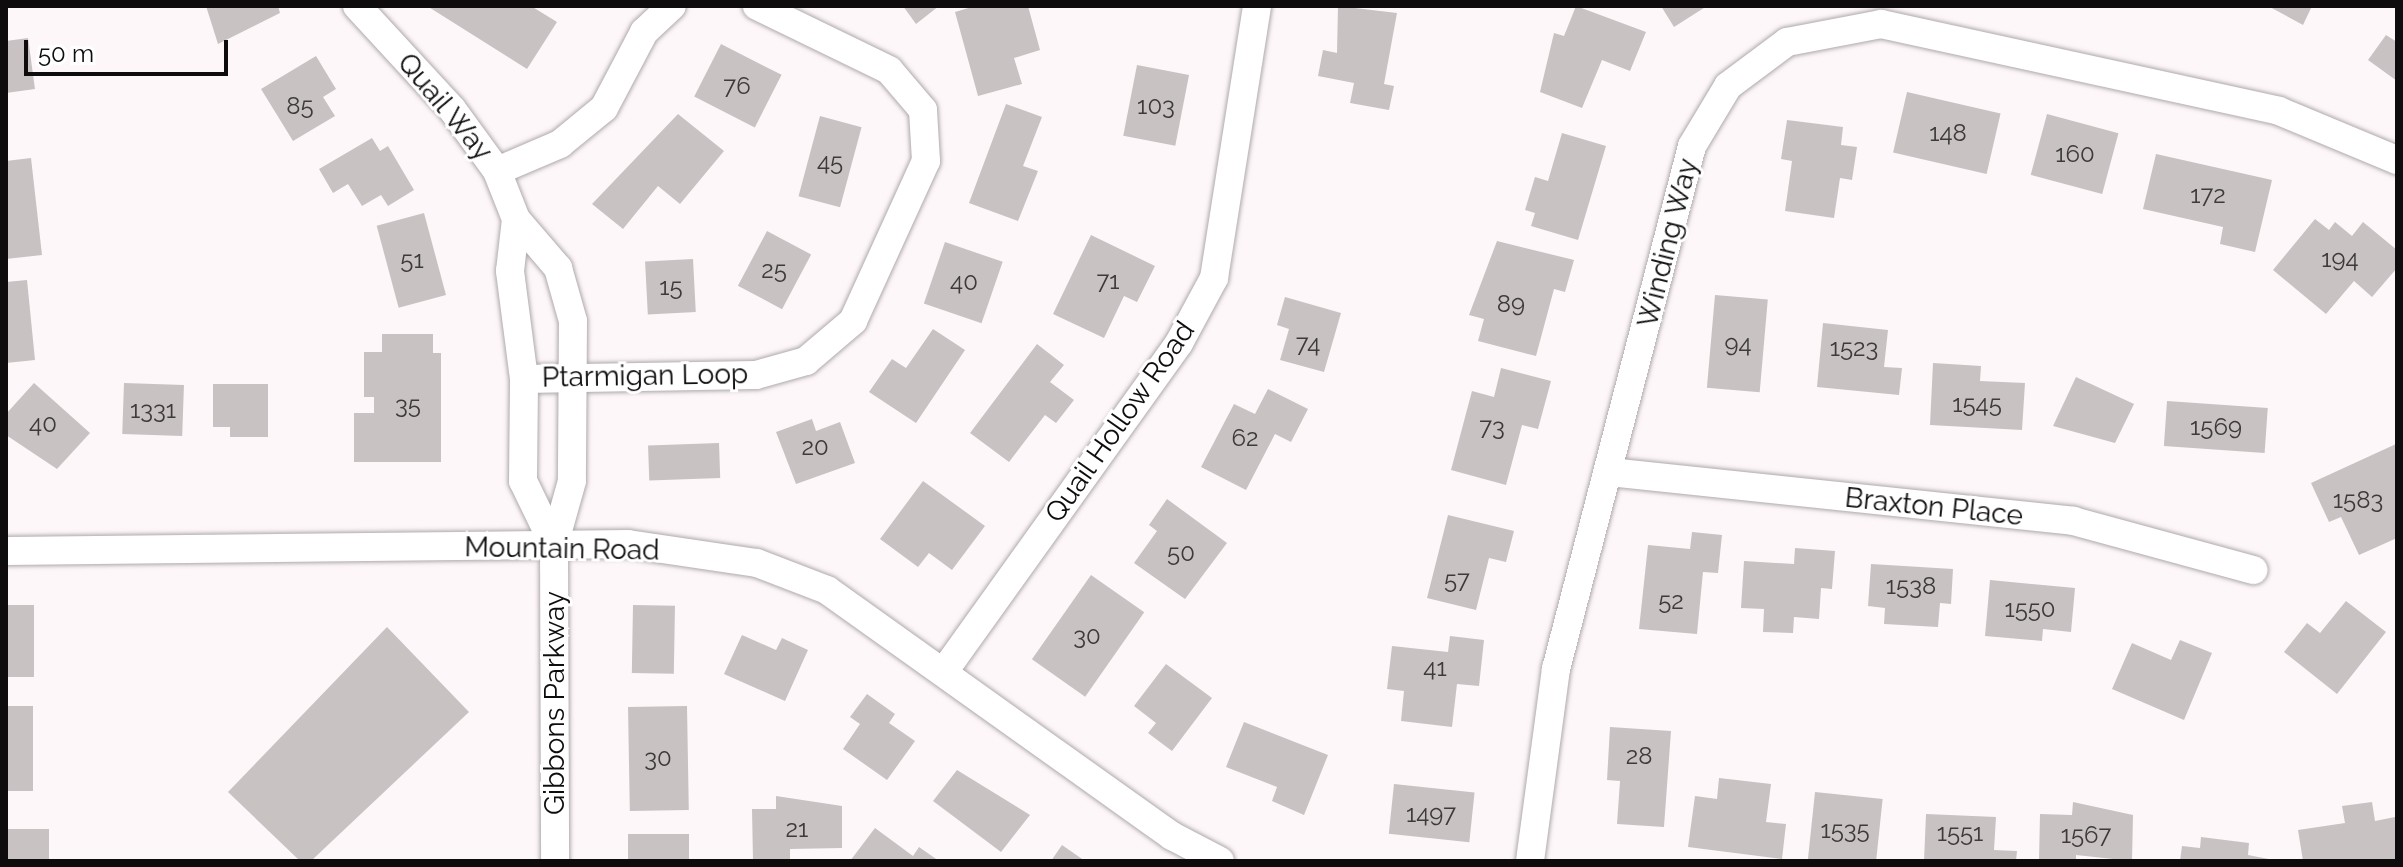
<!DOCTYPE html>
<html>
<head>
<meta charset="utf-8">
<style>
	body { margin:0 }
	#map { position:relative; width:2403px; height:867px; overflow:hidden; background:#fef7f9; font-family:Raleway,sans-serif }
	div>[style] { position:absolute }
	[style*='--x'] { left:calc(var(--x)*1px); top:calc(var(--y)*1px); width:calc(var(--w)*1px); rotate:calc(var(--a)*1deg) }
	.building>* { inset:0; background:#c8c2c3; transform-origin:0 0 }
	.roads { filter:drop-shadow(0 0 2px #afa9ab) drop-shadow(0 0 2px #afa9ab) }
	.street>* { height:28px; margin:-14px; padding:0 14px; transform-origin:14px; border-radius:14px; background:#fff }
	span { translate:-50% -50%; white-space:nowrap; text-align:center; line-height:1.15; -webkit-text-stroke:6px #fff; paint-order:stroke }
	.number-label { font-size:24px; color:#3c3a3a }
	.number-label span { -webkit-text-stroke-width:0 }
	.street-label { font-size:28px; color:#0e0c0c }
	.frame { position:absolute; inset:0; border:8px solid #0e0c0c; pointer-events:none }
	.scale { position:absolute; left:24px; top:40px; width:204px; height:36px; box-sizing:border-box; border:4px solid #0e0c0c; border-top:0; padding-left:10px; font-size:24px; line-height:28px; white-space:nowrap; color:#0e0c0c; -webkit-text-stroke:6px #fff; paint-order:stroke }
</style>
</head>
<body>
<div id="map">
	<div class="building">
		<div style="clip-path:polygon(206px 6px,278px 6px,280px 13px,218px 44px)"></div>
		<div style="clip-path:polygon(427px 6px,531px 6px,557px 22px,527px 69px)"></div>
		<div style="clip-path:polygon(903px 6px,939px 6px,916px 24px)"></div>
		<div style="clip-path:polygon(975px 6px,1028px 6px,1040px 50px,1014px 58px,1022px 84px,978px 96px,955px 12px)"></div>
		<div style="clip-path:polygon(1338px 6px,1397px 13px,1384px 84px,1394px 86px,1389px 110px,1350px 103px,1354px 83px,1318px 76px,1323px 50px,1337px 53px)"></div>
		<div style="clip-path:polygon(1576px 6px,1646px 32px,1630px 71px,1602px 60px,1582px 108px,1540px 92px,1554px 33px,1564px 36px)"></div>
		<div style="clip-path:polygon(1661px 6px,1707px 6px,1674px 27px)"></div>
		<div style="clip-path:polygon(2268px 6px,2312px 6px,2303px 25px)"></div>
		<div style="clip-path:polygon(2386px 35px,2397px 42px,2397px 81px,2368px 60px)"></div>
		<div style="clip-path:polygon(28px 38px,35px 89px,6px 93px,6px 41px)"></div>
		<div style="left:721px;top:44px;width:68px;height:59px;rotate:27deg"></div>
		<div style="clip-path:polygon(316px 56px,336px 89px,323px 97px,335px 116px,293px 141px,261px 89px)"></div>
		<div style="left:1137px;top:65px;width:53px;height:72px;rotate:11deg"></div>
		<div style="left:1907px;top:92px;width:96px;height:62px;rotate:13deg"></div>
		<div style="clip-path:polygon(1006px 104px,1042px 117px,1023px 166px,1038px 171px,1018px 221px,969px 203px)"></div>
		<div style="clip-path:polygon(678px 114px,724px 151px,680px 204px,658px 186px,623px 229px,592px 204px)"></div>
		<div style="left:2047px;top:114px;width:74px;height:63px;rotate:15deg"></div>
		<div style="left:820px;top:116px;width:43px;height:83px;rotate:15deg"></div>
		<div style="clip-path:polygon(1787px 120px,1843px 127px,1841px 145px,1857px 147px,1852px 180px,1840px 178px,1834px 218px,1785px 211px,1792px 161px,1781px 159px)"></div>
		<div style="clip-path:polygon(1562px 133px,1606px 146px,1578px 240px,1531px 226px,1535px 213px,1525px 210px,1535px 177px,1548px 181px)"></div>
		<div style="clip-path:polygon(372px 138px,380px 151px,388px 146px,414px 190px,388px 206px,381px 195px,362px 206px,348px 184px,333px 193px,319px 169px)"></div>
		<div style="clip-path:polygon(2156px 154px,2272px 180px,2255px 252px,2220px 244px,2223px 227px,2143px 209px)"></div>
		<div style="clip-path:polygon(31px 158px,42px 255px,6px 259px,6px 161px)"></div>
		<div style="left:424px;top:213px;width:85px;height:49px;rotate:75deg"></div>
		<div style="clip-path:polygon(2315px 219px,2329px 230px,2335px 222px,2352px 236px,2363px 222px,2397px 250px,2397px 268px,2372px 297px,2354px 281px,2326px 314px,2273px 270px)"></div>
		<div style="left:767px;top:231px;width:50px;height:62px;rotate:28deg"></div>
		<div style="clip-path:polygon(1091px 235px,1155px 266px,1137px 302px,1124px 296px,1104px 338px,1053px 314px)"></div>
		<div style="clip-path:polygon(1497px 241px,1574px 260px,1565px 292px,1554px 289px,1536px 356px,1478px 341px,1484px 319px,1469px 315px)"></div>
		<div style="left:945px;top:242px;width:61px;height:65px;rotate:19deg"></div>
		<div style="left:693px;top:259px;width:53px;height:48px;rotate:87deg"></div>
		<div style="clip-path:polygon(27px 280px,35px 360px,6px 363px,6px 282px)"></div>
		<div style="left:1715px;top:295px;width:53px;height:93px;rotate:5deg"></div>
		<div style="clip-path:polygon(1285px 297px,1341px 313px,1324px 372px,1280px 360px,1289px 329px,1277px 325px)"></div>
		<div style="clip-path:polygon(1823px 323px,1888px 330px,1884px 367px,1902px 368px,1899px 395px,1817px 387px)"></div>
		<div style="clip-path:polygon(933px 329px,965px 350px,916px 423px,869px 392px,892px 359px,906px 368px)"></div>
		<div style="clip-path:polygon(382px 334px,433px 334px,433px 353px,441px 353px,441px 462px,354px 462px,354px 413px,374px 413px,374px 397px,364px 397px,364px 352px,382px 352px)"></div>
		<div style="clip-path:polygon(1037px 344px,1064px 365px,1050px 382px,1074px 400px,1056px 423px,1045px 415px,1009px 462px,970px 433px)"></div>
		<div style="clip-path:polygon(1933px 363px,1981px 366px,1980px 381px,2025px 383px,2022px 430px,1930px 425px)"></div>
		<div style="clip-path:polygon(1501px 368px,1551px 381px,1538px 429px,1522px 425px,1506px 485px,1451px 470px,1472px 391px,1494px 397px)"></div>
		<div style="clip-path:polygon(2076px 377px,2134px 404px,2115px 443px,2053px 426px)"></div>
		<div style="clip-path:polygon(34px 383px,90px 433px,57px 469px,6px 435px,6px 414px)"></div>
		<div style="left:124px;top:383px;width:60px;height:51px;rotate:2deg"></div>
		<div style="clip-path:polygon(213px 384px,268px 384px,268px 437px,230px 437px,230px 427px,213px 427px)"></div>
		<div style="clip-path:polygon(1268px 389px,1308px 409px,1291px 442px,1275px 434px,1246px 490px,1201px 467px,1234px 404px,1255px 414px)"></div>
		<div style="left:2167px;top:401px;width:101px;height:45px;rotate:4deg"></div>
		<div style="clip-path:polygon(812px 419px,816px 431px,840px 422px,855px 463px,796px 484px,776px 432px)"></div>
		<div style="left:719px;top:443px;width:35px;height:71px;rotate:88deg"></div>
		<div style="clip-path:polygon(2396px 444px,2397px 538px,2359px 555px,2341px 517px,2329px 522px,2311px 483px)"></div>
		<div style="clip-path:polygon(923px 481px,985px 526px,952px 570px,929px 553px,918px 567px,880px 539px)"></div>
		<div style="clip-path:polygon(1167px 499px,1227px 543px,1185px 599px,1134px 563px,1157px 531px,1149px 525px)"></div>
		<div style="clip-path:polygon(1448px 515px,1514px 531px,1506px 562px,1489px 558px,1476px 610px,1427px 598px)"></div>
		<div style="clip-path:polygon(1692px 532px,1722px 535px,1718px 573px,1703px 572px,1697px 634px,1639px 629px,1648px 545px,1690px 549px)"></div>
		<div style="clip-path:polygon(1795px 548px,1835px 551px,1832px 589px,1821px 588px,1819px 619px,1794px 617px,1793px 633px,1763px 632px,1764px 609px,1741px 608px,1744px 561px,1794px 564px)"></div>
		<div style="clip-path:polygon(1871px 564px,1953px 569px,1951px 604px,1940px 603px,1938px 627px,1884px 624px,1885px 608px,1868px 606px)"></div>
		<div style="left:1091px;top:575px;width:65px;height:103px;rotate:35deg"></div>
		<div style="clip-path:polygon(1990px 580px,2075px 588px,2071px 632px,2043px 629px,2042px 641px,1985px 636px)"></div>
		<div style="clip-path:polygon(2346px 601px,2386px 632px,2337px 694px,2284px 652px,2307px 623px,2320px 633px)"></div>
		<div style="left:6px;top:605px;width:28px;height:72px"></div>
		<div style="left:633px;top:605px;width:42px;height:68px;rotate:1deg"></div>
		<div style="clip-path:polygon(387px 627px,469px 712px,311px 861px,300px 861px,228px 792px)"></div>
		<div style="clip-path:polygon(742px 635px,776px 650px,782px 638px,808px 650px,785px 701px,724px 674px)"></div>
		<div style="clip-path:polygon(1450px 636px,1484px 640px,1479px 686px,1457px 684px,1452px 727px,1401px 721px,1404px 691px,1387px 689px,1392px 646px,1448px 652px)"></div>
		<div style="clip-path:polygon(2180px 640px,2212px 653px,2184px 720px,2112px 689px,2132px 643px,2171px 660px)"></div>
		<div style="clip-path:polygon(1166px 664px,1212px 698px,1172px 751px,1148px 733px,1156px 723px,1134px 706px)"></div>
		<div style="clip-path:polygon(867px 694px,895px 714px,889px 723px,915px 741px,887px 780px,843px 749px,860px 724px,850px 717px)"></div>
		<div style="left:6px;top:706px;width:27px;height:85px"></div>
		<div style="left:687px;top:706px;width:104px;height:59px;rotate:89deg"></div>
		<div style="clip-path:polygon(1244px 722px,1328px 755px,1304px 815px,1272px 801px,1277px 787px,1226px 767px)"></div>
		<div style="clip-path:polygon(1610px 727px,1671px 731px,1664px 827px,1617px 824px,1620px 781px,1607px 780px)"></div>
		<div style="clip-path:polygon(957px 770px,1030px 815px,1001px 852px,933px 801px)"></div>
		<div style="clip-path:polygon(1719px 778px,1771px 784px,1766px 822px,1786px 824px,1782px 859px,1688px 847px,1695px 796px,1717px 799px)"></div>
		<div style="left:1394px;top:784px;width:81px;height:50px;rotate:6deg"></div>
		<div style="left:1815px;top:792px;width:68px;height:69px;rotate:6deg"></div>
		<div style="clip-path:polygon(776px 796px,842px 806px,842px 848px,790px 849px,790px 861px,753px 861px,752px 809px,776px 809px)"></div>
		<div style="clip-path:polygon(2073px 802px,2133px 815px,2132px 861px,2076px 855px,2076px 861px,2039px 861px,2040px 814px,2072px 815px)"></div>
		<div style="clip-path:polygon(2372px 802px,2375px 821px,2395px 817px,2397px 861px,2303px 861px,2298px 830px,2345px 823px,2342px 806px)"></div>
		<div style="clip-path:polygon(1926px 814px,1996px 817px,1994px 850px,2017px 851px,2016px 861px,1924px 861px)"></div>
		<div style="clip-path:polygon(875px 828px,913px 856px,919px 847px,939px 861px,850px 861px)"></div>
		<div style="left:49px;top:829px;width:32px;height:43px;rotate:90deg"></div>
		<div style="left:628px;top:834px;width:61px;height:27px"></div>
		<div style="clip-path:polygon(2201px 837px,2249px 843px,2248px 855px,2279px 861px,2180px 861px,2182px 846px,2200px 848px)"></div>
		<div style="clip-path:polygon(1062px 845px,1085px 861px,1051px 861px)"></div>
	</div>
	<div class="roads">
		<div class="street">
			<div style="--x:357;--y:6;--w:140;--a:47.3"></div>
			<div style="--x:452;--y:109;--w:77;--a:54"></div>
			<div style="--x:497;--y:171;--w:52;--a:68.4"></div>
			<div style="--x:516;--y:219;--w:65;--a:49.4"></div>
			<div style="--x:558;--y:268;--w:55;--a:74.2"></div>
			<div style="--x:573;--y:321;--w:160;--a:90.4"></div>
			<div style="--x:572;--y:481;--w:66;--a:105.7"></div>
			<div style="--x:554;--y:545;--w:71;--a:-115.8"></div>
			<div style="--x:523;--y:481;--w:102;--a:-89.4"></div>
			<div style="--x:524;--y:379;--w:109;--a:-97.4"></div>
			<div style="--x:510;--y:271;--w:52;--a:-83.4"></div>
			<div style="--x:497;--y:171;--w:69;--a:-23.2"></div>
			<div style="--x:560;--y:144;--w:57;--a:-39.3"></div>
			<div style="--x:604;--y:108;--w:86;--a:-62.2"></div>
			<div style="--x:644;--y:32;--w:38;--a:-43"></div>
			<div style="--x:524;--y:379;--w:232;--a:-1"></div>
			<div style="--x:756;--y:375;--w:52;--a:-15.6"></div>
			<div style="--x:806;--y:361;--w:62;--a:-40.4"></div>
			<div style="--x:853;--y:321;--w:176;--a:-65.5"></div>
			<div style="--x:926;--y:161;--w:51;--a:-93.4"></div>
			<div style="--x:923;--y:110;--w:52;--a:-130.4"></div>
			<div style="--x:889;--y:70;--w:147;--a:-154.1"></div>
			<div style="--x:1609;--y:472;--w:467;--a:6"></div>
			<div style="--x:2073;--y:521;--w:187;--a:15.2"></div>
			<div style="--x:554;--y:545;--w:316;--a:89.8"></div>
			<div style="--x:6;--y:551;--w:622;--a:-0.64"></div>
			<div style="--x:628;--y:544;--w:130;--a:8.4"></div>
			<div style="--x:757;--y:563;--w:75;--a:21.1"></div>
			<div style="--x:827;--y:590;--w:424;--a:35.5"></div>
			<div style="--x:1172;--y:836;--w:54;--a:27.5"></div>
			<div style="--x:945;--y:670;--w:402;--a:-54.4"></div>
			<div style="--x:1179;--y:343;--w:74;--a:-61.7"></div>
			<div style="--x:1214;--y:278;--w:275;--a:-81"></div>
			<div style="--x:1530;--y:861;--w:194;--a:-82.3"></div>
			<div style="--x:1556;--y:669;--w:540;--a:-75.42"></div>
			<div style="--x:1692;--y:146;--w:70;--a:-59"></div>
			<div style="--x:1728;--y:86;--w:74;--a:-36.7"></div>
			<div style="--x:1787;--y:42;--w:96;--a:-10.8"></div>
			<div style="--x:1881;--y:24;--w:407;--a:12.3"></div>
			<div style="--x:2279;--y:111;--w:128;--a:22.6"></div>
		</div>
	</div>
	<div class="number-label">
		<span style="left:737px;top:86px">76</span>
		<span style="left:300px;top:106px">85</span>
		<span style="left:1156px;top:106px">103</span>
		<span style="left:1948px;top:133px">148</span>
		<span style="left:2075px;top:154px">160</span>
		<span style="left:830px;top:162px">45</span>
		<span style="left:2208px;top:195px">172</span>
		<span style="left:2340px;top:259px">194</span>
		<span style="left:412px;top:260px">51</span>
		<span style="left:774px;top:270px">25</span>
		<span style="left:1108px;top:281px">71</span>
		<span style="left:964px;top:282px">40</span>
		<span style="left:671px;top:287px">15</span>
		<span style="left:1511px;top:304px">89</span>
		<span style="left:1308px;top:344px">74</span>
		<span style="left:1738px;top:344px">94</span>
		<span style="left:1854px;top:348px">1523</span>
		<span style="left:1977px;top:404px">1545</span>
		<span style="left:408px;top:405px">35</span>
		<span style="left:153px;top:410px">1331</span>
		<span style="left:43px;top:424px">40</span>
		<span style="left:1492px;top:427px">73</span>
		<span style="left:2216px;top:427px">1569</span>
		<span style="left:1245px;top:438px">62</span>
		<span style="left:815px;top:447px">20</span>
		<span style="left:2358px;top:500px">1583</span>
		<span style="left:1181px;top:553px">50</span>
		<span style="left:1457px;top:580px">57</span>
		<span style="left:1911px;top:586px">1538</span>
		<span style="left:1671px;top:601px">52</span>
		<span style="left:2030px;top:609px">1550</span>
		<span style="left:1087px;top:636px">30</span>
		<span style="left:1435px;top:668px">41</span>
		<span style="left:1639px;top:756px">28</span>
		<span style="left:658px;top:758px">30</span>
		<span style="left:1431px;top:814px">1497</span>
		<span style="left:797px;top:829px">21</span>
		<span style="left:1845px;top:830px">1535</span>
		<span style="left:1960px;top:833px">1551</span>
		<span style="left:2086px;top:835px">1567</span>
	</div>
	<div class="street-label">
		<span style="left:445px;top:107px;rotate:50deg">Quail Way</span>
		<span style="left:1668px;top:243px;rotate:-76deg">Winding Way</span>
		<span style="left:645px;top:376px;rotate:-1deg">Ptarmigan Loop</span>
		<span style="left:1120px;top:422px;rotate:-55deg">Quail Hollow Road</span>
		<span style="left:1934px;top:507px;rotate:6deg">Braxton Place</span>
		<span style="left:562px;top:549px;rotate:1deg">Mountain Road</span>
		<span style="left:555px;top:703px;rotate:-90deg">Gibbons Parkway</span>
	</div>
	<div class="frame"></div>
	<div class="scale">50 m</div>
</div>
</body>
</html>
